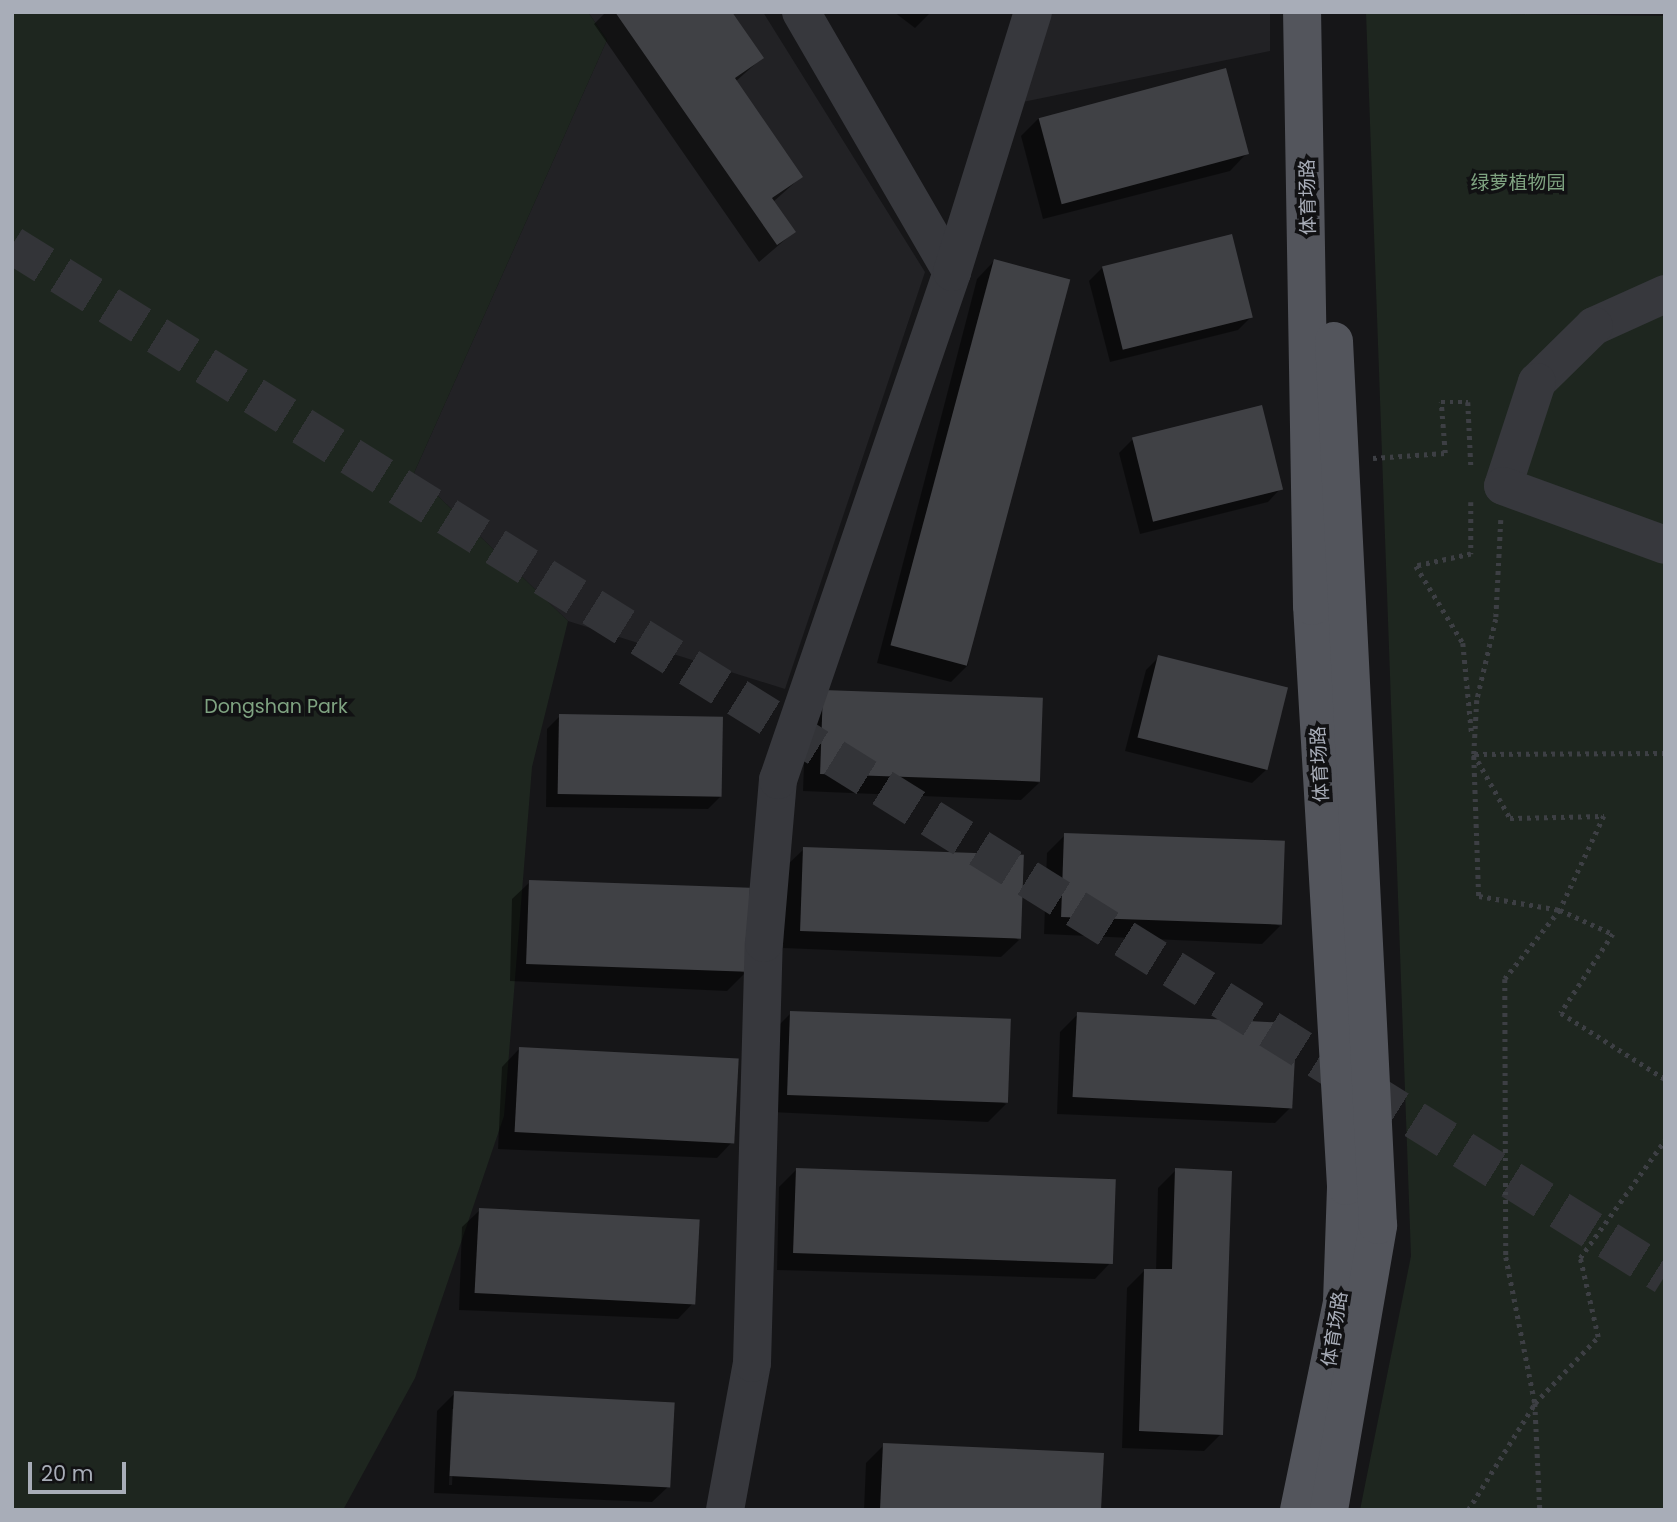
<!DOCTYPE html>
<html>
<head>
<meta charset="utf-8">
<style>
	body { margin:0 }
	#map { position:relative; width:1677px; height:1522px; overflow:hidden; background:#161618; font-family:Poppins,"Noto Sans SC",sans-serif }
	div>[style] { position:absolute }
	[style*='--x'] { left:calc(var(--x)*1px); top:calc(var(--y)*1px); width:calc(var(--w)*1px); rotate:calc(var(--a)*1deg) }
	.built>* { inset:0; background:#222225 }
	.green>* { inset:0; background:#1e261f }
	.shadow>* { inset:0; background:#0007 }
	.building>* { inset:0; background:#404145; transform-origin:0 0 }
	.major-tunnel>* { height:38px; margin-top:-19px; transform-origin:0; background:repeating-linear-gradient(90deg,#333438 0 38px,transparent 0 57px) }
	.path>* { height:4.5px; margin-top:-2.25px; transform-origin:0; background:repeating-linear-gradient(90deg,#3d3f44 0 3.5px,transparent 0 8.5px) }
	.minor>* { height:38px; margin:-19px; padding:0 19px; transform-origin:19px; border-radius:19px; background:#37383d }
	.major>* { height:38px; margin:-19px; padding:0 19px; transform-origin:19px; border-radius:19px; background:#53555c }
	span { translate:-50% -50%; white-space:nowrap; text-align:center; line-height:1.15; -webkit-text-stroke:7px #111113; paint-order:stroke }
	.park-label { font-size:19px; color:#7fa381 }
	.street-label { font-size:19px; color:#a8adb8 }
	.frame { position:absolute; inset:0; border:14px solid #a8adb8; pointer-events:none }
	.scale { position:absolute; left:28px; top:1462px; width:98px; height:32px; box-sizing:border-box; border:4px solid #a8adb8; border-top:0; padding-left:9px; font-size:21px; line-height:24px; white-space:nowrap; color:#a8adb8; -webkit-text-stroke:5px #111113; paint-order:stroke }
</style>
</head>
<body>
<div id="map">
	<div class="built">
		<div style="clip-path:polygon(588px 12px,763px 12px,925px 272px,785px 689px,568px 621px,414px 473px,607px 40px)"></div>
		<div style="clip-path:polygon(1051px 12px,1270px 12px,1270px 51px,1018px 103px)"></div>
	</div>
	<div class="green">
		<div style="clip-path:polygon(12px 12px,588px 12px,607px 40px,414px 473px,568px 621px,532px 767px,504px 1116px,415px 1378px,343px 1510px,12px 1510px)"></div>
		<div style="clip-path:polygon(1366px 12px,1665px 16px,1665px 1510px,1360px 1510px,1411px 1256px)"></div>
	</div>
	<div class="shadow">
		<div style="clip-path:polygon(606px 12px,730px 12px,762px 58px,735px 82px,801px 177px,773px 202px,794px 232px,759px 262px,594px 24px)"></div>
		<div style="clip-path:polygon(894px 12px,931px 12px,915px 28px)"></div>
		<div style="clip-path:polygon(1039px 118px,1247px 153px,1230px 171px,1043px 219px,1021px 136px)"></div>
		<div style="clip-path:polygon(994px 261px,968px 665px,951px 682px,877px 663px,977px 279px)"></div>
		<div style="clip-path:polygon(1103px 267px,1251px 317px,1238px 330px,1110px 362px,1089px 281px)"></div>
		<div style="clip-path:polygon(1132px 440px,1281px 488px,1268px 502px,1140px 534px,1119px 453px)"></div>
		<div style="clip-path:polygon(1159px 657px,1266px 770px,1252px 783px,1125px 751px,1146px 670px)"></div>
		<div style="clip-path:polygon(823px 691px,1039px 783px,1021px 800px,803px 791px,806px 709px)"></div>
		<div style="clip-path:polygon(560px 716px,721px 796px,708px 809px,546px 807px,547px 729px)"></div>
		<div style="clip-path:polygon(1065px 835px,1280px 926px,1262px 944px,1044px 934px,1047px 853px)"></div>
		<div style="clip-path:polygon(804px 849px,1019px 940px,1001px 957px,783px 948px,786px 866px)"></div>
		<div style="clip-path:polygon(530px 882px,745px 973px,727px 991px,510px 981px,512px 899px)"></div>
		<div style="clip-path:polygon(791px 1013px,1006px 1104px,988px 1122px,770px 1112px,774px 1030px)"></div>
		<div style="clip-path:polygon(1078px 1014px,1293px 1105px,1275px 1123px,1057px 1114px,1060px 1032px)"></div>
		<div style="clip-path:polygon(519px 1049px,734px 1140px,717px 1158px,498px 1149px,502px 1067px)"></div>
		<div style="clip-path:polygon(797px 1169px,1112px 1261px,1095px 1279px,777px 1270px,779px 1187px)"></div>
		<div style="clip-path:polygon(1176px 1170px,1221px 1434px,1204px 1451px,1122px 1448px,1127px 1288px,1145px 1270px,1156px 1271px,1158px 1188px)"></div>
		<div style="clip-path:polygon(480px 1210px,695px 1301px,678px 1319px,459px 1310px,462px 1227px)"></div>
		<div style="clip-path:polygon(evenodd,455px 1393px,670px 1485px,652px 1502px,434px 1493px,437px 1411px,455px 1393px,452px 1409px,455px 1409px,452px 1485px,449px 1485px,452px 1409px)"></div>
		<div style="clip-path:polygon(884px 1445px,1100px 1510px,864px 1510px,866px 1463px)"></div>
	</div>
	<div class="building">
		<div style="clip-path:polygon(615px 12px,732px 12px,764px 58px,735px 78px,803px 177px,772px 198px,796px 232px,777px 245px)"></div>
		<div style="left:1226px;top:68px;width:89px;height:194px;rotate:75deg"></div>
		<div style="left:1232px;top:234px;width:86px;height:134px;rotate:76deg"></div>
		<div style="left:994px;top:259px;width:79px;height:400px;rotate:15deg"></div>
		<div style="left:1262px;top:405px;width:87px;height:134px;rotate:76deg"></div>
		<div style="left:1158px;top:655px;width:134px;height:85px;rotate:14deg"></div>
		<div style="left:823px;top:690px;width:220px;height:84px;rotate:2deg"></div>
		<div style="left:559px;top:714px;width:164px;height:80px;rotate:1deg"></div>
		<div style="left:1064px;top:833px;width:221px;height:84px;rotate:2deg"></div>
		<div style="left:803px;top:847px;width:221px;height:84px;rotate:2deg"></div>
		<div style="left:529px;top:880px;width:221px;height:84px;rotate:2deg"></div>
		<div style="left:790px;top:1011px;width:221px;height:84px;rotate:2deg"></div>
		<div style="left:1077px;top:1012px;width:220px;height:85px;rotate:3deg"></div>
		<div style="left:519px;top:1047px;width:220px;height:85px;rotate:3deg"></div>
		<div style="left:796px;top:1168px;width:320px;height:85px;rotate:2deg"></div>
		<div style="clip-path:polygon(1175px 1168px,1232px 1171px,1223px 1435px,1139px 1431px,1144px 1269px,1172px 1269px)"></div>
		<div style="left:479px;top:1208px;width:221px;height:85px;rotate:3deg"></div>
		<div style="left:454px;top:1391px;width:221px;height:85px;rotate:3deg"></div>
		<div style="clip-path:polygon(883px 1443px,1104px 1453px,1101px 1510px,880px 1510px)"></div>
	</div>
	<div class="major-tunnel">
		<div style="--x:12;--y:245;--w:1948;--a:31.95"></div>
	</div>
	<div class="path">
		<div style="--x:1373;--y:458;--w:72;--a:-4"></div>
		<div style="--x:1445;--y:453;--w:51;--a:-94.5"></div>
		<div style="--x:1441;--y:402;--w:27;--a:0"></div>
		<div style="--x:1468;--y:402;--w:63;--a:87.3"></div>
		<div style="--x:1471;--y:502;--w:52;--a:90"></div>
		<div style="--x:1471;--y:554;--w:56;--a:167.7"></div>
		<div style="--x:1416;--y:566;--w:90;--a:58.6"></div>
		<div style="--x:1463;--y:643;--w:93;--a:84.5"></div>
		<div style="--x:1501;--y:520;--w:99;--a:92.9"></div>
		<div style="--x:1496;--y:619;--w:83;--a:103.2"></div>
		<div style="--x:1477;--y:700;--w:54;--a:93.2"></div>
		<div style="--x:1474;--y:754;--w:73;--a:60.6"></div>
		<div style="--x:1510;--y:818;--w:94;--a:-1.2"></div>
		<div style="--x:1604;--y:816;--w:104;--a:115.1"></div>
		<div style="--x:1560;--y:910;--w:88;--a:128.6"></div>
		<div style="--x:1505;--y:979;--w:278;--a:89.8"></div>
		<div style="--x:1506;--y:1257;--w:149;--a:78.8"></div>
		<div style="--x:1535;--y:1403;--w:107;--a:87.3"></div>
		<div style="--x:1475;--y:754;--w:190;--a:-0.3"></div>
		<div style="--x:1474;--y:756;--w:140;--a:88"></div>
		<div style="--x:1479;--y:896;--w:82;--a:9.8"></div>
		<div style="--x:1560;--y:910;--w:58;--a:24.4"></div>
		<div style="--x:1613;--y:934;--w:95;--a:123.4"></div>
		<div style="--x:1561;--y:1013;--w:123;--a:32.4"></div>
		<div style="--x:1468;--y:1510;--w:126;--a:-57.9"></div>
		<div style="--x:1535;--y:1403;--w:91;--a:-46.3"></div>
		<div style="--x:1598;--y:1337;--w:81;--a:-102.8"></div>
		<div style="--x:1580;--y:1258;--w:145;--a:-54.2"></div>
	</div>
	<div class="minor">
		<div style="--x:801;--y:12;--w:301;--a:59.9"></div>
		<div style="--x:1665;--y:294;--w:78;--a:155.7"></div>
		<div style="--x:1594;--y:326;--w:80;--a:135.5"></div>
		<div style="--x:1537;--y:382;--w:109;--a:108.1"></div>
		<div style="--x:1503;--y:486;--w:172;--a:20"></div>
		<div style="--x:725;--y:1510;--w:149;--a:-79.6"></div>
		<div style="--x:752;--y:1363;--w:420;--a:-88.4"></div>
		<div style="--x:764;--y:943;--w:164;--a:-85.1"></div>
		<div style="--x:778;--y:780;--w:537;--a:-71.09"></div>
		<div style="--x:952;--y:272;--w:272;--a:-72.7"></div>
	</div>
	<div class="major">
		<div style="--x:1299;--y:1510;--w:212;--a:-78.3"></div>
		<div style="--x:1342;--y:1302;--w:116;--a:-88"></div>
		<div style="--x:1346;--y:1186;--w:581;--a:-93.35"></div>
		<div style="--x:1312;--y:606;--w:594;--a:-90.96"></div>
		<div style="--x:1329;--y:1510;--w:289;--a:-80.2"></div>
		<div style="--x:1378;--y:1225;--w:885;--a:-92.85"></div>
	</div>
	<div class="park-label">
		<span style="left:1518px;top:183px">绿萝植物园</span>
		<span style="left:276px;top:707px">Dongshan Park</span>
	</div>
	<div class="street-label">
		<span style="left:1308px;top:197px;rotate:-91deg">体育场路</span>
		<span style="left:1320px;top:764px;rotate:-93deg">体育场路</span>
		<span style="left:1335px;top:1329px;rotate:-81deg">体育场路</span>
	</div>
	<div class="frame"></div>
	<div class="scale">20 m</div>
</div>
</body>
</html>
